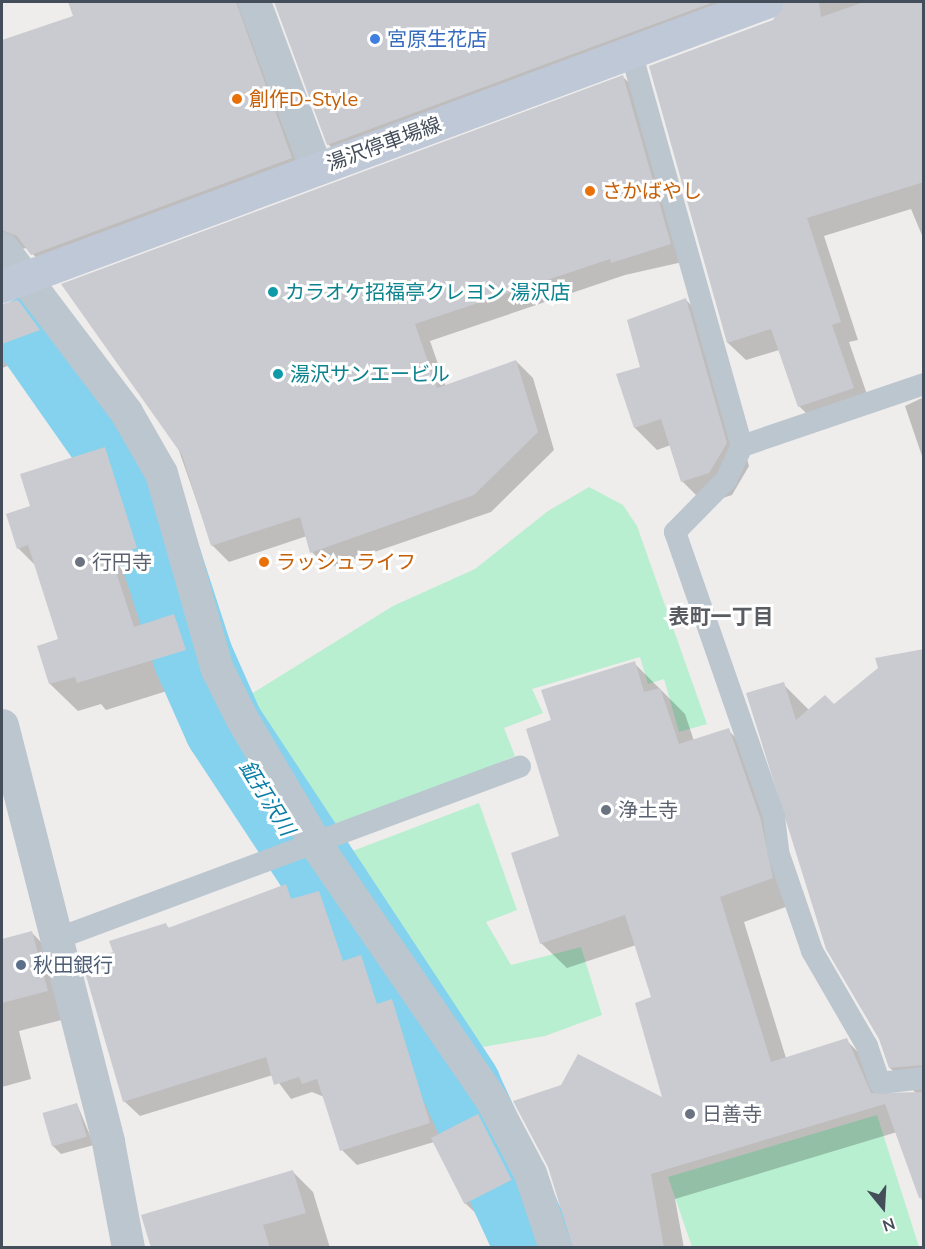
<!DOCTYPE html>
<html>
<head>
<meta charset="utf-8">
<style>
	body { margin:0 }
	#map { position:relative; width:925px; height:1249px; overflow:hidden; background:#efecec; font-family:"Nunito Sans","Noto Sans JP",sans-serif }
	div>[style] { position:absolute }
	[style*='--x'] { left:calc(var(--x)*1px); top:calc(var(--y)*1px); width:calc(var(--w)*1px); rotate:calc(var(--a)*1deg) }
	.green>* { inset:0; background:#b8efd0 }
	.shadow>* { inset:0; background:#0003 }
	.river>* { height:80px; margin:-40px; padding:0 40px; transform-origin:40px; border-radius:40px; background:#84d2ed }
	.building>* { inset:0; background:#c9cbd1; transform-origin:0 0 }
	.lane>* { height:22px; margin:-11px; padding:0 11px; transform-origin:11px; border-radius:11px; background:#bcc6cf }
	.street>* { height:33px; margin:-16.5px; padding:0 16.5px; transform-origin:16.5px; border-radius:16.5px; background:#bcc6cf }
	.secondary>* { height:33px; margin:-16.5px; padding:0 16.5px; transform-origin:16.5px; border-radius:16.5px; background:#bec8d6 }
	.dots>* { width:16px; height:16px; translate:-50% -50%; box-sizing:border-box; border:3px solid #fff; border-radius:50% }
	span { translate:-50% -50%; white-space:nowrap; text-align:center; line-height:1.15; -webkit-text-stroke:6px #fff; paint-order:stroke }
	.shop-label { font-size:20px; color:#366cbe }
	.left { translate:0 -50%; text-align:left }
	.food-label { font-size:20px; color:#c56008 }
	.street-label { font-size:20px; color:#444e5a }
	.culture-label { font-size:20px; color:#0d838f }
	.worship-label { font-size:20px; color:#5b616d }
	.service-label { font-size:20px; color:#4e5e75 }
	.neighbourhood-label { font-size:21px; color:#595c61; font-weight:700 }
	.water-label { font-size:21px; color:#0a7ea7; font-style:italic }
	.frame { position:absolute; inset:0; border:3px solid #444e5a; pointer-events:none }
	.north { position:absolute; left:853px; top:1177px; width:60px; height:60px; -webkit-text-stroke:4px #fff; paint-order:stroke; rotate:162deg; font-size:16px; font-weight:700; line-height:24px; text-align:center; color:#444e5a }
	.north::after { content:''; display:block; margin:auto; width:21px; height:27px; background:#444e5a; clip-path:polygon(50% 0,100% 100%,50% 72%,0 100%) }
</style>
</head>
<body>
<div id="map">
	<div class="green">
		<div style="clip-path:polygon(589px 487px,623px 505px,637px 526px,707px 724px,679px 732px,664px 679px,648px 684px,640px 657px,532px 689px,543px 713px,504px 728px,515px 756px,330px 832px,304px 798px,251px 694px,393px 606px,475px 569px,548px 511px)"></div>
		<div style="clip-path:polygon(479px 803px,517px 910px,486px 922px,511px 965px,581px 947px,602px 1015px,545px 1036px,483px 1047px,342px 855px)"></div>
		<div style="clip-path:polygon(877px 1115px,919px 1247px,692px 1247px,668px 1177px)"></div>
	</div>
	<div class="shadow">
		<div style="clip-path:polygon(70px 2px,266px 2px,309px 176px,50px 272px,27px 248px,8px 251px,2px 266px,2px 41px,75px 17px)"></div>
		<div style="clip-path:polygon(267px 2px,924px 2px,924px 240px,911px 209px,824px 236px,858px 340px,849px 342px,871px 406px,817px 424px,799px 406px,779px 350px,746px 360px,728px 343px,651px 66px,774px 21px,785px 3px,346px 162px,328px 144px,276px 3px)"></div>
		<div style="clip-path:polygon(623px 77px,640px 93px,687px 261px,625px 275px,430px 341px,446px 387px,516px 361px,533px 378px,554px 450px,491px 512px,328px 568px,312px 552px,307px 536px,229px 562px,212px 545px,177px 445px)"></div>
		<div style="clip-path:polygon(686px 300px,708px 322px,749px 466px,732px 495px,705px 504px,682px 481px,671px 445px,657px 450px,635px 428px)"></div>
		<div style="clip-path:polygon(17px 302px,57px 348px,2px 368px,2px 305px)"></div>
		<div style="clip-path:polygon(924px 397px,924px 462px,905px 406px)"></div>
		<div style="clip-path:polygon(104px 448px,132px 476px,164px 576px,138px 583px,150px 623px,174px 616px,201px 644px,212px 677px,106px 710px,101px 704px,78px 711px,50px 684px,60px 640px,36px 566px,18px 548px,32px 507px)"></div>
		<div style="clip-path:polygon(924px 650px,924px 1206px,897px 1132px,675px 1199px,684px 1248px,572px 1248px,549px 1166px,664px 1099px,653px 998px,636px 945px,567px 968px,541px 943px,561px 837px,553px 721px,634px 663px,685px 714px,694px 741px,728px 730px,753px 755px,797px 903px,744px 922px,786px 1058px,846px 1040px,871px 1065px,884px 1094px,916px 1093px,890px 1068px,783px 684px,809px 710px,834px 706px)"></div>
		<div style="clip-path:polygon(286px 886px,299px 899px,319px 892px,334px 908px,352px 960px,361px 957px,376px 972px,386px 1002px,392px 1000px,407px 1016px,444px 1134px,477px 1116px,493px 1132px,527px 1196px,482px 1219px,466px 1204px,434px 1142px,357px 1165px,342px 1150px,324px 1097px,312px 1092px,291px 1099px,273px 1075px,140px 1116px,124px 1101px,114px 953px,165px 924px,170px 929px)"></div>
		<div style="clip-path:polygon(32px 933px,58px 959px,73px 1017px,19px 1031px,31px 1079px,2px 1087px,2px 941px)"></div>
		<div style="clip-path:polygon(77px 1104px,94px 1145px,61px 1154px,53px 1146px)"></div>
		<div style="clip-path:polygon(293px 1172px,313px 1192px,330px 1248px,152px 1248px)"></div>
	</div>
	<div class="river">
		<div style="--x:34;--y:334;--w:176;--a:55"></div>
		<div style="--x:135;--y:478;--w:188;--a:72"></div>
		<div style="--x:193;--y:657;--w:77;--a:66.1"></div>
		<div style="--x:224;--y:727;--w:431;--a:56.6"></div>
		<div style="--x:461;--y:1087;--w:177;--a:65.3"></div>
	</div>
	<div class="building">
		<div style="clip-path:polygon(68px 2px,236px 2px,292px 158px,31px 255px,17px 236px,2px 230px,2px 40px,73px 16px)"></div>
		<div style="clip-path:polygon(274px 2px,714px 2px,327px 145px)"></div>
		<div style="clip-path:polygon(784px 2px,819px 2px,821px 17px,864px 2px,924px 2px,924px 182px,807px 218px,841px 322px,832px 325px,854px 388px,798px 407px,771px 329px,727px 343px,649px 66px,773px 20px)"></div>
		<div style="clip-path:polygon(623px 75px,671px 244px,611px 263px,610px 259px,415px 324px,437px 388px,516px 360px,538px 432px,474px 495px,310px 553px,300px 517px,211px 546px,182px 455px,61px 284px)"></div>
		<div style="clip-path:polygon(686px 298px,727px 443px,709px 473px,681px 482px,661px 419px,634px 428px,616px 374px,640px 367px,627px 320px)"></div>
		<div style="clip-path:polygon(18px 300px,40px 330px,2px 344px,2px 304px)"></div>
		<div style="clip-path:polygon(105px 447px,137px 548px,111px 556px,134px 627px,174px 614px,186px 650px,77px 683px,75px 677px,49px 684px,37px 646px,58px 639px,28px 545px,17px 549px,6px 514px,30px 506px,20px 474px)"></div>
		<div style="clip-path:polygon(924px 649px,924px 1065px,889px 1068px,879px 1039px,826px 949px,746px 693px,784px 682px,796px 720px,825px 695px,834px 704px,878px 668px,875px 658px)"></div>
		<div style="clip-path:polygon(635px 661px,644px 692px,660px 688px,679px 744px,729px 728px,761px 820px,773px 878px,720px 897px,771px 1062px,847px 1038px,871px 1093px,924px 1092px,924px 1197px,919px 1198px,885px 1104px,651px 1174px,664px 1248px,573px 1248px,548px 1167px,513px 1101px,561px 1085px,578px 1054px,662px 1097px,635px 1003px,651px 997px,625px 915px,540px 944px,511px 853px,559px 836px,526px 729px,551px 720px,541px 690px)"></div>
		<div style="clip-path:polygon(286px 884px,291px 899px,319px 891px,343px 961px,361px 955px,377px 1004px,392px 999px,430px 1123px,340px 1151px,317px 1079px,302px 1084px,299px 1077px,274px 1085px,266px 1057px,123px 1102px,82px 962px,113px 952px,109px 941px,166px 923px,168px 928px)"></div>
		<div style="clip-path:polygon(32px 931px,48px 991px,2px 1003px,2px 939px)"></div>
		<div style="left:77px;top:1103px;width:35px;height:36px;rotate:74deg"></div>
		<div style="left:478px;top:1114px;width:74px;height:53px;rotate:63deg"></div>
		<div style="clip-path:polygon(293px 1170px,306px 1213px,263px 1225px,270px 1248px,151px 1248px,141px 1215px)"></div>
	</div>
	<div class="lane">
		<div style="--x:631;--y:52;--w:409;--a:74.3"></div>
		<div style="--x:742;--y:446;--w:192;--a:-18.8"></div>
		<div style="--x:742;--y:446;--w:38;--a:115"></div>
		<div style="--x:726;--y:480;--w:73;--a:134.4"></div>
		<div style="--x:675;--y:532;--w:302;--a:70.8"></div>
		<div style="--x:774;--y:817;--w:35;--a:83"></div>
		<div style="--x:778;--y:852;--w:105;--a:71"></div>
		<div style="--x:812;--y:951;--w:110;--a:59.9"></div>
		<div style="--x:867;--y:1046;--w:39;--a:71"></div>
		<div style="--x:880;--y:1083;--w:44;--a:-6.5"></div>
		<div style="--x:56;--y:939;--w:495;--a:-20.4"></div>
	</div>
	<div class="street">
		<div style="--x:254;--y:2;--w:178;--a:69.6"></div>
		<div style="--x:2;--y:248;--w:206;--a:52.9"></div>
		<div style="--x:126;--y:412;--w:70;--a:60.2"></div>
		<div style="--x:161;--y:473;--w:204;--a:74.1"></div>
		<div style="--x:217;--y:669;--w:56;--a:63.4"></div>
		<div style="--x:242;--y:719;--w:147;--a:59.4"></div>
		<div style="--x:317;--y:846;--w:309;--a:55.5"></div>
		<div style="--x:492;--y:1101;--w:81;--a:62.2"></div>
		<div style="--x:530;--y:1173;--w:79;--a:71.6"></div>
		<div style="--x:2;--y:725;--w:430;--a:75.7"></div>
		<div style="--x:108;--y:1142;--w:108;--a:79.3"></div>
	</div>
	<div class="secondary">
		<div style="--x:2;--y:286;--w:815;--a:-20.39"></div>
	</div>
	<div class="dots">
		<div style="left:375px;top:39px;background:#3f7fe0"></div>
		<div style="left:237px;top:99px;background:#e8710a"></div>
		<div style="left:590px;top:191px;background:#e8710a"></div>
		<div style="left:273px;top:292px;background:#0f9aa8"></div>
		<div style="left:278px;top:374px;background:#0f9aa8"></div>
		<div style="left:80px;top:562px;background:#6b7280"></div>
		<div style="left:264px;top:562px;background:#e8710a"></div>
		<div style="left:606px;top:810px;background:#6b7280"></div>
		<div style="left:21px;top:965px;background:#5c6f8a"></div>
		<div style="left:690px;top:1114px;background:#6b7280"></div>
	</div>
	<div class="shop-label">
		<span class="left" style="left:387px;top:39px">宮原生花店</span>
	</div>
	<div class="food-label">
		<span class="left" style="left:249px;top:99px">創作D-Style</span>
		<span class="left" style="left:602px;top:191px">さかばやし</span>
		<span class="left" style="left:276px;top:562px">ラッシュライフ</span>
	</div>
	<div class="street-label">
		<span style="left:384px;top:144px;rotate:-20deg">湯沢停車場線</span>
	</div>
	<div class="culture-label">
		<span class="left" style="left:285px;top:292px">カラオケ招福亭クレヨン 湯沢店</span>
		<span class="left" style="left:290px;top:374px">湯沢サンエービル</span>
	</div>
	<div class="worship-label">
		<span class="left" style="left:92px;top:562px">行円寺</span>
		<span class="left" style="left:618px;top:810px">浄土寺</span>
		<span class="left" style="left:702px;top:1114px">日善寺</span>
	</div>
	<div class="service-label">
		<span class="left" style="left:33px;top:965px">秋田銀行</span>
	</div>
	<div class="neighbourhood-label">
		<span style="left:721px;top:617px">表町一丁目</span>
	</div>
	<div class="water-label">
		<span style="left:267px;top:798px;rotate:58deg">鉦打沢川</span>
	</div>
	<div class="frame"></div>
	<div class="north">N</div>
</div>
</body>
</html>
